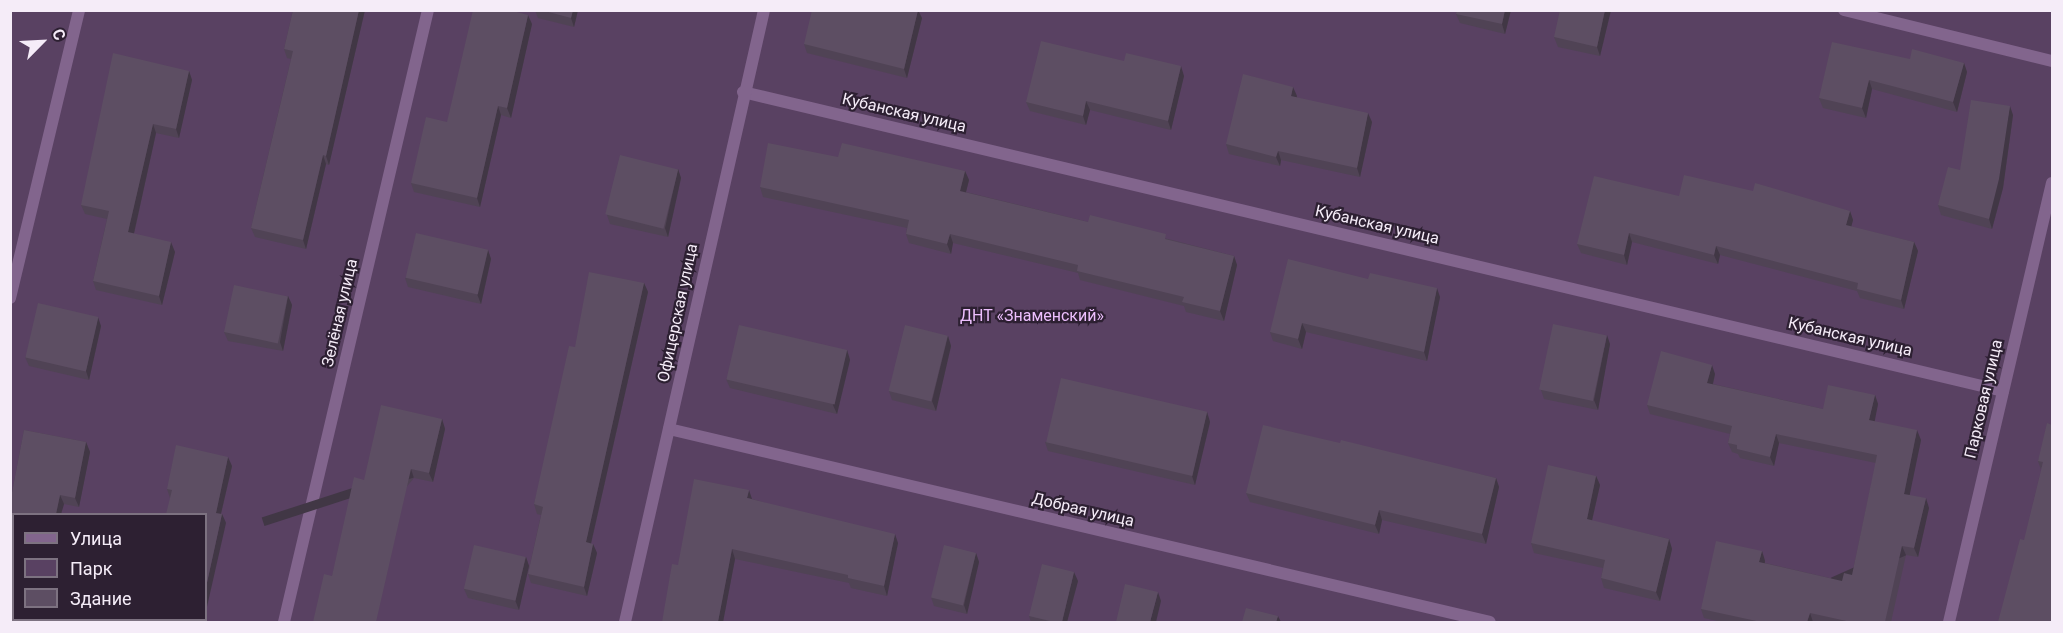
<!DOCTYPE html>
<html>
<head>
<meta charset="utf-8">
<style>
	body { margin:0 }
	#map { position:relative; width:2063px; height:633px; overflow:hidden; background:#2d2032; font-family:Roboto,sans-serif }
	div>[style] { position:absolute }
	[style*='--x'] { left:calc(var(--x)*1px); top:calc(var(--y)*1px); width:calc(var(--w)*1px); rotate:calc(var(--a)*1deg) }
	.green>* { inset:0; background:#594162 }
	.street>* { height:12px; margin:-6px; padding:0 6px; transform-origin:6px; border-radius:6px; background:#82658d }
	.wall>* { inset:0; background:#504355 }
	.shaded-wall>* { inset:0; background:#413745; transform-origin:0 0 }
	.building>* { inset:0; background:#5d4e63; transform-origin:0 0 }
	span { translate:-50% -50%; white-space:nowrap; text-align:center; line-height:1.15; -webkit-text-stroke:4.5px #2d2032; paint-order:stroke }
	.street-label { font-size:16px; color:#f5ecf8 }
	.park-label { font-size:16px; color:#edbffe }
	.frame { position:absolute; inset:0; border:12px solid #f5ecf8; pointer-events:none }
	.legend { position:absolute; left:12px; top:513px; width:195px; height:108px; box-sizing:border-box; background:#2d2032; border:2px solid #7d7281; margin:0; padding:8px 10px; list-style:none; font-size:18px; color:#f5ecf8 }
	.legend li { display:flex; align-items:center; gap:12px; height:30px }
	.legend b { width:30px; border:2px solid #7d7281 }
	.north { position:absolute; left:12px; top:12px; width:60px; height:60px; -webkit-text-stroke:4px #2d2032; paint-order:stroke; rotate:66deg; font-size:16px; font-weight:700; line-height:24px; text-align:center; color:#f5ecf8 }
	.north::after { content:''; display:block; margin:auto; width:21px; height:27px; background:#f5ecf8; clip-path:polygon(50% 0,100% 100%,50% 72%,0 100%) }
</style>
</head>
<body>
<div id="map">
	<div class="green">
		<div style="clip-path:polygon(evenodd,10px 11px,2052px 11px,2052px 622px,11px 622px,10px 11px,14px 514px,206px 514px,206px 620px,14px 620px,14px 514px)"></div>
	</div>
	<div class="street">
		<div style="--x:1844;--y:10;--w:214;--a:13.8"></div>
		<div style="--x:743;--y:92;--w:1295;--a:13.35"></div>
		<div style="--x:10;--y:298;--w:296;--a:-76.5"></div>
		<div style="--x:669;--y:429;--w:843;--a:13.23"></div>
		<div style="--x:284;--y:622;--w:629;--a:-76.76"></div>
		<div style="--x:625;--y:622;--w:628;--a:-77.2"></div>
		<div style="--x:1949;--y:622;--w:451;--a:-76.8"></div>
	</div>
	<div class="wall">
		<div style="clip-path:polygon(293px 10px,365px 10px,329px 165px,326px 164px,306px 249px,255px 237px,251px 228px,291px 59px,287px 58px,284px 49px)"></div>
		<div style="clip-path:polygon(535px 10px,578px 10px,574px 27px,538px 18px)"></div>
		<div style="clip-path:polygon(1457px 10px,1511px 10px,1505px 34px,1460px 23px,1456px 14px)"></div>
		<div style="clip-path:polygon(1611px 10px,1600px 56px,1558px 47px,1554px 37px)"></div>
		<div style="clip-path:polygon(922px 18px,907px 78px,807px 53px,804px 44px)"></div>
		<div style="clip-path:polygon(532px 24px,511px 118px,501px 115px,480px 207px,414px 192px,411px 183px,447px 122px)"></div>
		<div style="clip-path:polygon(1910px 59px,1964px 63px,1967px 72px,1957px 112px,1872px 89px,1866px 118px,1823px 108px,1819px 98px)"></div>
		<div style="clip-path:polygon(1124px 61px,1184px 76px,1171px 130px,1090px 110px,1086px 125px,1030px 111px,1026px 102px)"></div>
		<div style="clip-path:polygon(189px 71px,192px 80px,179px 138px,156px 133px,134px 234px,175px 252px,162px 305px,96px 290px,93px 281px,107px 219px,85px 214px,81px 205px)"></div>
		<div style="clip-path:polygon(1297px 96px,1296px 97px,1372px 122px,1360px 177px,1281px 160px,1280px 166px,1229px 154px,1226px 144px)"></div>
		<div style="clip-path:polygon(2013px 115px,2003px 188px,1992px 229px,1941px 215px,1938px 205px,1960px 170px)"></div>
		<div style="clip-path:polygon(838px 157px,965px 171px,969px 180px,966px 192px,1088px 222px,1168px 239px,1234px 256px,1237px 265px,1224px 321px,1186px 312px,1184px 306px,1080px 280px,1078px 273px,953px 243px,951px 254px,909px 243px,906px 234px,907px 228px,763px 197px,760px 187px)"></div>
		<div style="clip-path:polygon(678px 169px,681px 178px,668px 237px,610px 224px,607px 215px)"></div>
		<div style="clip-path:polygon(1753px 191px,1850px 211px,1853px 220px,1851px 227px,1914px 242px,1918px 251px,1904px 309px,1860px 298px,1857px 291px,1720px 255px,1718px 264px,1632px 242px,1627px 265px,1581px 253px,1577px 244px,1679px 196px)"></div>
		<div style="clip-path:polygon(488px 250px,491px 259px,481px 304px,408px 287px,405px 278px)"></div>
		<div style="clip-path:polygon(1368px 279px,1440px 297px,1427px 361px,1306px 332px,1302px 349px,1273px 341px,1270px 332px)"></div>
		<div style="clip-path:polygon(644px 283px,648px 292px,591px 544px,593px 544px,597px 553px,587px 596px,531px 583px,528px 574px,541px 515px,537px 514px,534px 504px,575px 347px)"></div>
		<div style="clip-path:polygon(288px 296px,292px 305px,283px 351px,228px 341px,224px 332px)"></div>
		<div style="clip-path:polygon(101px 326px,89px 380px,29px 366px,25px 357px)"></div>
		<div style="clip-path:polygon(948px 336px,951px 346px,936px 411px,892px 400px,889px 391px)"></div>
		<div style="clip-path:polygon(1610px 344px,1598px 410px,1544px 399px,1541px 390px)"></div>
		<div style="clip-path:polygon(847px 350px,850px 360px,837px 414px,730px 388px,726px 379px)"></div>
		<div style="clip-path:polygon(1715px 374px,1713px 384px,1823px 409px,1875px 395px,1878px 404px,1874px 421px,1921px 440px,1909px 495px,1929px 508px,1918px 557px,1906px 555px,1891px 622px,1722px 622px,1704px 618px,1701px 609px,1762px 551px,1765px 561px,1765px 563px,1842px 581px,1852px 575px,1876px 463px,1779px 443px,1774px 466px,1740px 458px,1738px 454px,1732px 452px,1728px 443px,1730px 434px,1650px 414px,1647px 405px)"></div>
		<div style="clip-path:polygon(1207px 412px,1210px 422px,1195px 485px,1048px 451px,1045px 442px)"></div>
		<div style="clip-path:polygon(442px 419px,445px 429px,433px 482px,414px 478px,332px 576px,364px 480px)"></div>
		<div style="clip-path:polygon(2052px 425px,2024px 540px,2041px 470px,2038px 461px)"></div>
		<div style="clip-path:polygon(24px 430px,86px 442px,90px 452px,79px 507px,64px 504px,61px 514px,14px 514px,14px 620px,45px 620px,45px 622px,10px 622px,10px 503px)"></div>
		<div style="clip-path:polygon(1340px 443px,1496px 478px,1499px 487px,1486px 544px,1382px 520px,1379px 534px,1250px 502px,1246px 493px)"></div>
		<div style="clip-path:polygon(232px 466px,221px 514px,222px 514px,226px 523px,170px 498px,167px 489px)"></div>
		<div style="clip-path:polygon(1596px 476px,1600px 485px,1592px 521px,1669px 539px,1672px 549px,1660px 601px,1604px 588px,1601px 578px,1603px 568px,1534px 553px,1531px 543px)"></div>
		<div style="clip-path:polygon(752px 499px,898px 543px,887px 596px,851px 588px,849px 583px,735px 559px,723px 622px,662px 622px,678px 565px)"></div>
		<div style="clip-path:polygon(976px 553px,979px 562px,967px 614px,934px 606px,931px 597px)"></div>
		<div style="clip-path:polygon(526px 557px,529px 566px,519px 610px,468px 598px,464px 589px)"></div>
		<div style="clip-path:polygon(1078px 581px,1067px 622px,1031px 622px,1029px 616px)"></div>
		<div style="clip-path:polygon(148px 620px,203px 620px,203px 622px,155px 622px,148px 621px)"></div>
	</div>
	<div class="shaded-wall">
		<div style="clip-path:polygon(359px 10px,365px 10px,329px 165px,326px 156px)"></div>
		<div style="clip-path:polygon(573px 10px,578px 10px,574px 27px,571px 18px)"></div>
		<div style="clip-path:polygon(918px 10px,922px 18px,907px 78px,904px 69px)"></div>
		<div style="clip-path:polygon(1505px 10px,1511px 10px,1505px 34px,1502px 24px)"></div>
		<div style="clip-path:polygon(1605px 10px,1611px 10px,1600px 56px,1597px 47px)"></div>
		<div style="clip-path:polygon(528px 15px,532px 24px,511px 118px,507px 108px)"></div>
		<div style="clip-path:polygon(1964px 63px,1967px 72px,1957px 112px,1953px 102px)"></div>
		<div style="clip-path:polygon(1181px 66px,1184px 76px,1171px 130px,1168px 121px)"></div>
		<div style="clip-path:polygon(189px 71px,192px 80px,179px 138px,176px 129px)"></div>
		<div style="clip-path:polygon(1869px 80px,1872px 89px,1866px 118px,1862px 108px)"></div>
		<div style="clip-path:polygon(1293px 87px,1297px 96px,1294px 106px,1291px 96px)"></div>
		<div style="clip-path:polygon(1086px 101px,1090px 110px,1086px 125px,1083px 116px)"></div>
		<div style="clip-path:polygon(498px 106px,501px 115px,480px 207px,477px 198px)"></div>
		<div style="clip-path:polygon(2010px 106px,2013px 115px,2003px 188px,1992px 229px,1989px 219px)"></div>
		<div style="clip-path:polygon(1368px 113px,1372px 122px,1360px 177px,1357px 168px)"></div>
		<div style="clip-path:polygon(153px 124px,156px 133px,132px 242px,128px 232px)"></div>
		<div style="clip-path:polygon(1278px 151px,1281px 160px,1280px 166px,1276px 157px)"></div>
		<div style="clip-path:polygon(323px 155px,326px 164px,306px 249px,303px 240px)"></div>
		<div style="clip-path:polygon(678px 169px,681px 178px,668px 237px,665px 228px)"></div>
		<div style="clip-path:polygon(965px 171px,969px 180px,964px 200px,960px 191px)"></div>
		<div style="clip-path:polygon(1850px 211px,1853px 220px,1849px 235px,1846px 225px)"></div>
		<div style="clip-path:polygon(1629px 233px,1632px 242px,1627px 265px,1624px 255px)"></div>
		<div style="clip-path:polygon(950px 234px,953px 243px,951px 254px,947px 244px)"></div>
		<div style="clip-path:polygon(171px 242px,175px 252px,162px 305px,159px 296px)"></div>
		<div style="clip-path:polygon(1914px 242px,1918px 251px,1904px 309px,1901px 300px)"></div>
		<div style="clip-path:polygon(1716px 246px,1720px 255px,1718px 264px,1714px 255px)"></div>
		<div style="clip-path:polygon(488px 250px,491px 259px,481px 304px,477px 294px)"></div>
		<div style="clip-path:polygon(1234px 256px,1237px 265px,1224px 321px,1220px 311px)"></div>
		<div style="clip-path:polygon(644px 283px,648px 292px,589px 552px,586px 542px)"></div>
		<div style="clip-path:polygon(1437px 288px,1440px 297px,1427px 361px,1424px 352px)"></div>
		<div style="clip-path:polygon(288px 296px,292px 305px,283px 351px,280px 342px)"></div>
		<div style="clip-path:polygon(98px 317px,101px 326px,89px 380px,86px 371px)"></div>
		<div style="clip-path:polygon(1302px 323px,1306px 332px,1302px 349px,1298px 339px)"></div>
		<div style="clip-path:polygon(1607px 335px,1610px 344px,1598px 410px,1594px 400px)"></div>
		<div style="clip-path:polygon(948px 336px,951px 346px,936px 411px,932px 401px)"></div>
		<div style="clip-path:polygon(847px 350px,850px 360px,837px 414px,833px 405px)"></div>
		<div style="clip-path:polygon(1712px 365px,1715px 374px,1711px 392px,1707px 383px)"></div>
		<div style="clip-path:polygon(1875px 395px,1878px 404px,1873px 430px,1869px 420px)"></div>
		<div style="clip-path:polygon(1207px 412px,1210px 422px,1195px 485px,1192px 476px)"></div>
		<div style="clip-path:polygon(442px 419px,445px 429px,433px 482px,429px 473px)"></div>
		<div style="clip-path:polygon(1917px 430px,1921px 440px,1908px 503px,1904px 494px)"></div>
		<div style="clip-path:polygon(1776px 434px,1779px 443px,1774px 466px,1770px 457px)"></div>
		<div style="clip-path:polygon(86px 442px,90px 452px,79px 507px,75px 498px)"></div>
		<div style="clip-path:polygon(228px 457px,232px 466px,219px 522px,216px 513px)"></div>
		<div style="left:411px;top:469px;width:9px;height:157px;rotate:72deg"></div>
		<div style="clip-path:polygon(1596px 476px,1600px 485px,1590px 529px,1587px 519px)"></div>
		<div style="clip-path:polygon(1496px 478px,1499px 487px,1486px 544px,1482px 534px)"></div>
		<div style="clip-path:polygon(749px 490px,752px 499px,747px 498px)"></div>
		<div style="clip-path:polygon(60px 495px,64px 504px,61px 514px,56px 514px)"></div>
		<div style="clip-path:polygon(1926px 498px,1929px 508px,1918px 557px,1914px 548px)"></div>
		<div style="clip-path:polygon(1379px 510px,1382px 520px,1379px 534px,1375px 525px)"></div>
		<div style="clip-path:polygon(222px 514px,226px 523px,206px 611px,206px 587px)"></div>
		<div style="clip-path:polygon(895px 534px,898px 543px,887px 596px,884px 586px)"></div>
		<div style="clip-path:polygon(1669px 539px,1672px 549px,1660px 601px,1656px 592px)"></div>
		<div style="clip-path:polygon(593px 544px,597px 553px,587px 596px,584px 587px)"></div>
		<div style="left:1902px;top:546px;width:10px;height:78px;rotate:66deg"></div>
		<div style="clip-path:polygon(732px 549px,735px 559px,723px 622px,718px 622px)"></div>
		<div style="clip-path:polygon(1762px 551px,1765px 561px,1763px 572px,1759px 562px)"></div>
		<div style="clip-path:polygon(976px 553px,979px 562px,967px 614px,964px 605px)"></div>
		<div style="clip-path:polygon(526px 557px,529px 566px,519px 610px,515px 600px)"></div>
		<div style="clip-path:polygon(1074px 572px,1078px 581px,1067px 622px,1062px 622px)"></div>
		<div style="clip-path:polygon(1158px 592px,1161px 601px,1156px 622px,1150px 622px)"></div>
		<div style="clip-path:polygon(1810px 613px,1813px 622px,1807px 622px)"></div>
		<div style="clip-path:polygon(1278px 616px,1281px 622px,1276px 622px)"></div>
		<div style="clip-path:polygon(40px 620px,45px 620px,45px 622px,39px 622px)"></div>
		<div style="clip-path:polygon(198px 620px,203px 620px,203px 622px,197px 622px)"></div>
	</div>
	<div class="building">
		<div style="clip-path:polygon(293px 10px,359px 10px,326px 156px,323px 155px,303px 240px,251px 228px,293px 51px,284px 49px)"></div>
		<div style="clip-path:polygon(473px 10px,509px 10px,528px 15px,507px 108px,498px 106px,477px 198px,411px 183px,426px 117px,447px 122px)"></div>
		<div style="clip-path:polygon(541px 10px,573px 10px,571px 18px)"></div>
		<div style="clip-path:polygon(812px 10px,918px 10px,904px 69px,804px 44px)"></div>
		<div style="clip-path:polygon(1457px 10px,1505px 10px,1502px 24px,1456px 14px)"></div>
		<div style="clip-path:polygon(1560px 10px,1605px 10px,1597px 47px,1554px 37px)"></div>
		<div style="clip-path:polygon(1041px 41px,1124px 61px,1126px 53px,1181px 66px,1168px 121px,1086px 101px,1083px 116px,1026px 102px)"></div>
		<div style="clip-path:polygon(1832px 42px,1910px 59px,1912px 49px,1964px 63px,1953px 102px,1869px 80px,1862px 108px,1819px 98px)"></div>
		<div style="clip-path:polygon(113px 53px,189px 71px,176px 129px,153px 124px,128px 232px,171px 242px,159px 296px,93px 281px,109px 211px,81px 205px)"></div>
		<div style="clip-path:polygon(1243px 74px,1293px 87px,1291px 96px,1368px 113px,1357px 168px,1278px 151px,1276px 157px,1226px 144px)"></div>
		<div style="clip-path:polygon(1971px 100px,2010px 106px,1999px 179px,1989px 219px,1938px 205px,1948px 167px,1960px 170px)"></div>
		<div style="clip-path:polygon(768px 143px,838px 157px,842px 143px,965px 171px,960px 191px,1088px 222px,1090px 215px,1166px 234px,1165px 239px,1234px 256px,1220px 311px,1182px 302px,1184px 297px,1077px 271px,1078px 265px,950px 234px,947px 244px,906px 234px,909px 220px,760px 187px)"></div>
		<div style="left:620px;top:155px;width:60px;height:61px;rotate:14deg"></div>
		<div style="clip-path:polygon(1684px 175px,1753px 191px,1755px 183px,1850px 211px,1846px 225px,1914px 242px,1901px 300px,1857px 289px,1858px 283px,1716px 246px,1714px 255px,1629px 233px,1624px 255px,1577px 244px,1594px 176px,1679px 196px)"></div>
		<div style="left:416px;top:233px;width:74px;height:46px;rotate:13deg"></div>
		<div style="clip-path:polygon(1288px 259px,1368px 279px,1370px 273px,1437px 288px,1424px 352px,1302px 323px,1298px 339px,1270px 332px)"></div>
		<div style="clip-path:polygon(589px 272px,644px 283px,586px 542px,593px 544px,584px 587px,528px 574px,543px 507px,534px 504px,569px 346px,575px 347px)"></div>
		<div style="left:234px;top:285px;width:55px;height:48px;rotate:12deg"></div>
		<div style="left:38px;top:303px;width:62px;height:56px;rotate:13deg"></div>
		<div style="left:1553px;top:324px;width:55px;height:67px;rotate:12deg"></div>
		<div style="left:739px;top:325px;width:111px;height:56px;rotate:13deg"></div>
		<div style="left:905px;top:325px;width:44px;height:68px;rotate:14deg"></div>
		<div style="clip-path:polygon(1661px 351px,1712px 365px,1707px 383px,1823px 409px,1828px 385px,1875px 395px,1869px 420px,1917px 430px,1904px 494px,1926px 498px,1914px 548px,1902px 546px,1885px 622px,1851px 622px,1810px 613px,1807px 622px,1761px 622px,1701px 609px,1716px 541px,1762px 551px,1759px 562px,1842px 581px,1844px 573px,1852px 575px,1877px 455px,1776px 434px,1770px 457px,1737px 449px,1737px 445px,1728px 443px,1732px 426px,1647px 405px)"></div>
		<div style="left:1061px;top:378px;width:150px;height:66px;rotate:13deg"></div>
		<div style="clip-path:polygon(381px 405px,442px 419px,429px 473px,411px 469px,376px 622px,313px 622px,324px 574px,332px 576px,354px 477px,364px 480px)"></div>
		<div style="clip-path:polygon(2047px 423px,2052px 425px,2052px 622px,1998px 622px,2020px 539px,2024px 540px,2043px 462px,2038px 461px)"></div>
		<div style="clip-path:polygon(1263px 425px,1340px 443px,1341px 440px,1496px 478px,1482px 534px,1379px 510px,1375px 525px,1246px 493px)"></div>
		<div style="clip-path:polygon(24px 430px,86px 442px,75px 498px,60px 495px,56px 514px,14px 514px,14px 620px,40px 620px,39px 622px,10px 622px,10px 503px)"></div>
		<div style="clip-path:polygon(176px 445px,228px 457px,216px 513px,222px 514px,206px 587px,206px 514px,166px 514px,172px 490px,167px 489px)"></div>
		<div style="clip-path:polygon(1548px 465px,1596px 476px,1587px 519px,1669px 539px,1656px 592px,1601px 578px,1605px 560px,1531px 543px)"></div>
		<div style="clip-path:polygon(694px 479px,749px 490px,747px 498px,895px 534px,884px 586px,848px 578px,848px 575px,732px 549px,718px 622px,662px 622px,672px 564px,678px 565px)"></div>
		<div style="left:474px;top:545px;width:53px;height:45px;rotate:13deg"></div>
		<div style="left:944px;top:545px;width:33px;height:54px;rotate:14deg"></div>
		<div style="clip-path:polygon(1042px 564px,1074px 572px,1062px 622px,1054px 622px,1029px 616px)"></div>
		<div style="clip-path:polygon(1125px 584px,1158px 592px,1150px 622px,1116px 622px)"></div>
		<div style="clip-path:polygon(1246px 608px,1278px 616px,1276px 622px,1242px 622px)"></div>
		<div style="clip-path:polygon(179px 620px,198px 620px,197px 622px,192px 622px)"></div>
	</div>
	<div class="street-label">
		<span style="left:904px;top:113px;rotate:13deg">Кубанская улица</span>
		<span style="left:1377px;top:225px;rotate:13deg">Кубанская улица</span>
		<span style="left:340px;top:313px;rotate:-77deg">Зелёная улица</span>
		<span style="left:678px;top:313px;rotate:-78deg">Офицерская улица</span>
		<span style="left:1850px;top:337px;rotate:13deg">Кубанская улица</span>
		<span style="left:1984px;top:399px;rotate:-77deg">Парковая улица</span>
		<span style="left:1083px;top:510px;rotate:13deg">Добрая улица</span>
	</div>
	<div class="park-label">
		<span style="left:1032px;top:316px">ДНТ «Знаменский»</span>
	</div>
	<div class="frame"></div>
	<ul class="legend">
	<li><b style="height:8px;background:#82658d"></b>Улица</li>
	<li><b style="height:16px;background:#594162"></b>Парк</li>
	<li><b style="height:16px;background:#5d4e63"></b>Здание</li>
	</ul>
	<div class="north">С</div>
</div>
</body>
</html>
